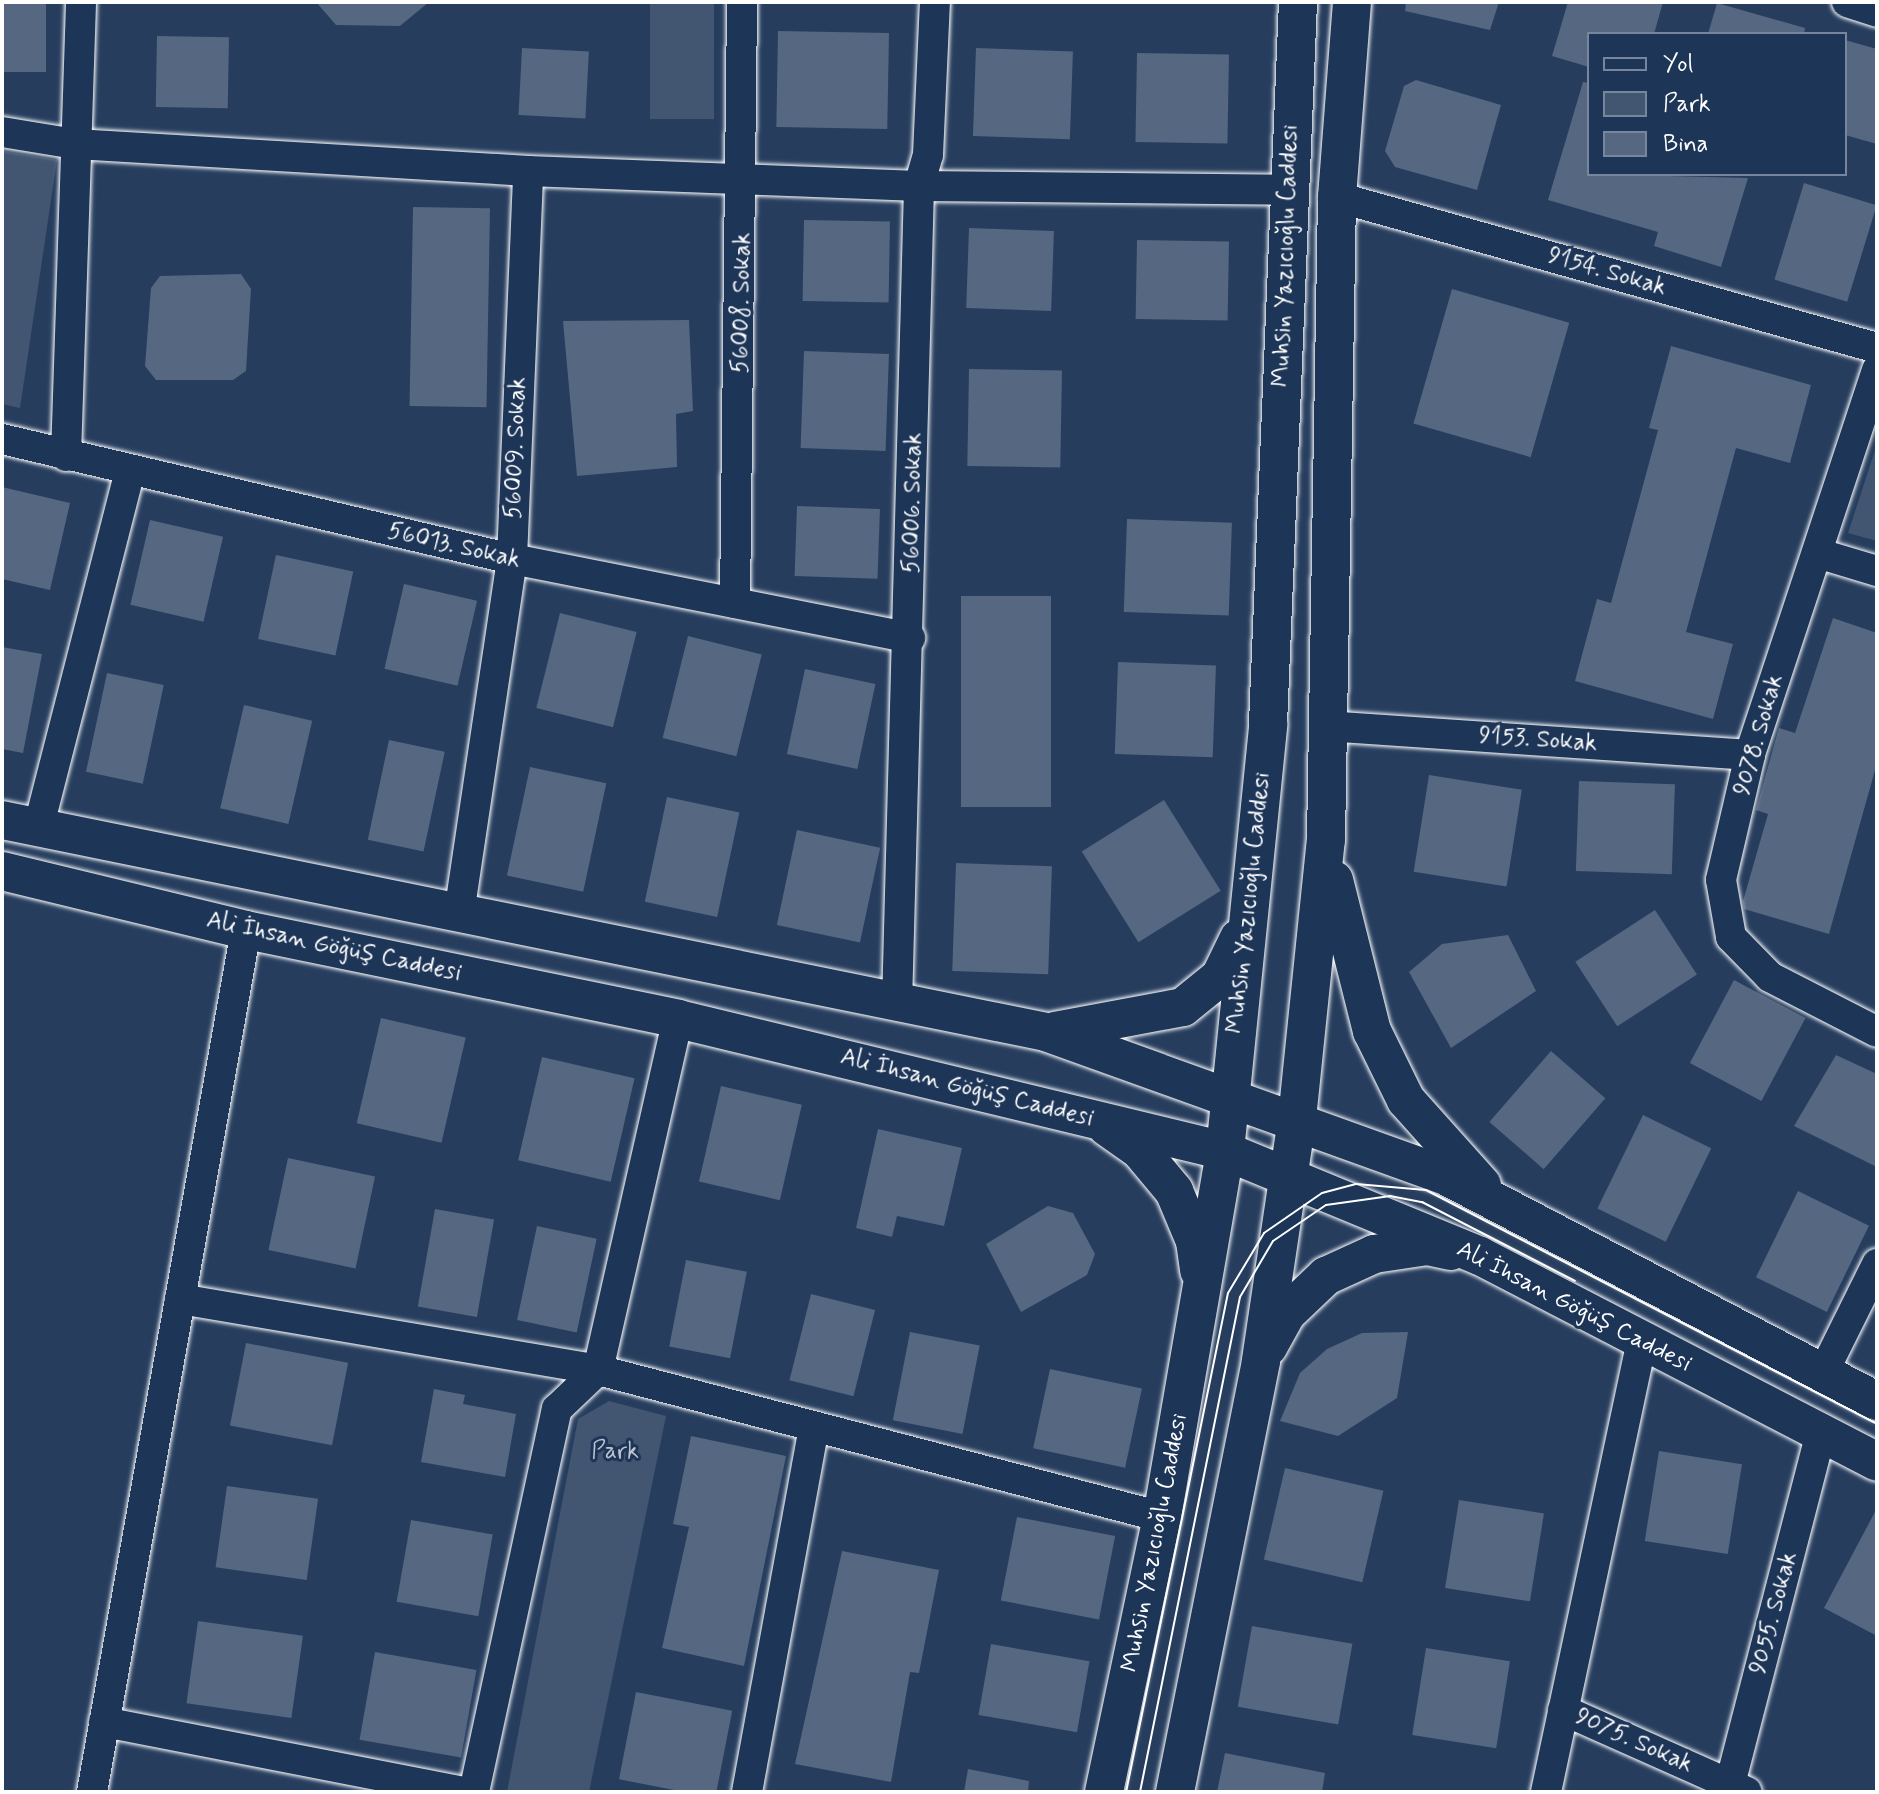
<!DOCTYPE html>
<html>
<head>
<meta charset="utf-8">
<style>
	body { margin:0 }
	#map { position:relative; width:1879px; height:1794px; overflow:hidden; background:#263d5e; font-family:Mynerve,sans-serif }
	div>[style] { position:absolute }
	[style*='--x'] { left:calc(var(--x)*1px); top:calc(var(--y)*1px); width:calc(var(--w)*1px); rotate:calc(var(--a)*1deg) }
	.green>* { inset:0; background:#425672; transform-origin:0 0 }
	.building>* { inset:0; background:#556781; transform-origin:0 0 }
	.roads { filter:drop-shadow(0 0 2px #fff) drop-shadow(0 0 2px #fff) }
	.minor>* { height:30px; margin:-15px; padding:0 15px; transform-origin:15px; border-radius:15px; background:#1d3557 }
	.major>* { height:38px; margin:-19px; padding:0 19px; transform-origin:19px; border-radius:19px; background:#1d3557 }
	.tram>* { height:2px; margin:-1px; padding:0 1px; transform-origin:1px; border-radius:1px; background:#fff }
	span { translate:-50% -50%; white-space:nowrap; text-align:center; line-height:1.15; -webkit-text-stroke:6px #1d3557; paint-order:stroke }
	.street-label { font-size:24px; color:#fff }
	.park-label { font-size:24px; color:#bdc4ce }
	.frame { position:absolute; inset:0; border:4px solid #fff; pointer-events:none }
	.legend { position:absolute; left:1587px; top:32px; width:260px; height:144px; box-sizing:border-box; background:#1d3557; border:2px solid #77869a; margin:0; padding:10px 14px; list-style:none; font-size:24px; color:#fff }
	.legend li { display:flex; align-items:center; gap:16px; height:40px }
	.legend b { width:40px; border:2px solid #77869a }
</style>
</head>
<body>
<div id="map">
	<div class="green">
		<div style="left:650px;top:2px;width:64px;height:117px"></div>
		<div style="clip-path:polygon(2px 151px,57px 160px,20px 408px,2px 404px)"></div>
		<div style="clip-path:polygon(1877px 444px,1877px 541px,1848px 533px)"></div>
		<div style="clip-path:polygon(609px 1401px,666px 1416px,589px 1792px,507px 1792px,578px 1419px)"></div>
	</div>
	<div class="building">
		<div style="left:2px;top:2px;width:44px;height:70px"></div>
		<div style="clip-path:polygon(316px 2px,429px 2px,400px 26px,336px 25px)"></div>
		<div style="clip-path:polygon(1406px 2px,1499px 2px,1490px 30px,1405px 11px)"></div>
		<div style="clip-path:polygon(1568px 2px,1663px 2px,1654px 34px,1589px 34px,1589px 67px,1552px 56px)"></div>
		<div style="clip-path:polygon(1717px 3px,1805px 28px,1804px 34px,1708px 34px)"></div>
		<div style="left:778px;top:31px;width:111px;height:96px;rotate:1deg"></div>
		<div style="left:157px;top:36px;width:72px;height:71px;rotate:1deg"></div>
		<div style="clip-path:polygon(1845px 40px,1877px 49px,1877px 144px,1845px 135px)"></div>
		<div style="left:522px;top:48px;width:67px;height:67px;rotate:3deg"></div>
		<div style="left:976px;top:48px;width:97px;height:88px;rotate:2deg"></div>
		<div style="left:1137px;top:53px;width:92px;height:89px;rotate:1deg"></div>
		<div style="clip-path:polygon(1416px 80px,1501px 105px,1477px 190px,1395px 167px,1385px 151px,1404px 86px)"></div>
		<div style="clip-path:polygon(1583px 82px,1589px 83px,1589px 174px,1748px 178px,1721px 267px,1654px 246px,1658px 232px,1548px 200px)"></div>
		<div style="left:1804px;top:183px;width:76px;height:101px;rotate:17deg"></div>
		<div style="left:413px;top:207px;width:77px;height:199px;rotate:1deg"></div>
		<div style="left:804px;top:220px;width:86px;height:81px;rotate:1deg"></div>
		<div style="left:969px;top:228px;width:85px;height:80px;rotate:2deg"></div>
		<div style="left:1137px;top:240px;width:92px;height:79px;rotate:1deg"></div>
		<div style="clip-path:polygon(241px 274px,251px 289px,246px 371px,233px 380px,156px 380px,145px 366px,151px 288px,160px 276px)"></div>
		<div style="left:1452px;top:289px;width:122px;height:140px;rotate:16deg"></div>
		<div style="clip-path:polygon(689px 320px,693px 411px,676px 414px,677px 467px,577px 476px,563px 321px)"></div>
		<div style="clip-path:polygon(1671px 346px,1811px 385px,1790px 463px,1736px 448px,1686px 632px,1733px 644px,1713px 719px,1575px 681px,1597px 599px,1611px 603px,1658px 430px,1649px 428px)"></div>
		<div style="left:804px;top:351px;width:85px;height:97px;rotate:2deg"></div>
		<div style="left:969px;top:369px;width:93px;height:97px;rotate:1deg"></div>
		<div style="clip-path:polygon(2px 487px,70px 503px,50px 590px,2px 579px)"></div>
		<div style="left:797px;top:506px;width:83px;height:70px;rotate:2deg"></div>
		<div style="left:1127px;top:519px;width:105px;height:93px;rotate:2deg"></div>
		<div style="left:150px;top:520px;width:75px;height:87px;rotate:13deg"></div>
		<div style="left:276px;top:555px;width:79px;height:86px;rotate:12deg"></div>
		<div style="left:404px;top:584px;width:75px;height:87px;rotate:13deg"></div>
		<div style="left:961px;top:596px;width:90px;height:211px"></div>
		<div style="left:560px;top:613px;width:79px;height:98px;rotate:14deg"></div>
		<div style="clip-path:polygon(1833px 618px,1877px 633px,1877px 763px,1829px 934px,1744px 909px,1743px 901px,1768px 814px,1756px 810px,1779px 728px,1795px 733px)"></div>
		<div style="left:688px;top:636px;width:76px;height:105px;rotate:14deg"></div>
		<div style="clip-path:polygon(2px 647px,42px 654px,23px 753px,2px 749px)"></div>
		<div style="left:1118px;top:662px;width:98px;height:92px;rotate:2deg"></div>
		<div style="left:805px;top:669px;width:72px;height:87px;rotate:12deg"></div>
		<div style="left:107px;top:673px;width:58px;height:101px;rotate:12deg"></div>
		<div style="left:244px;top:705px;width:70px;height:106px;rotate:13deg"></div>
		<div style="left:389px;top:740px;width:57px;height:102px;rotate:12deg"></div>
		<div style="left:530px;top:767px;width:78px;height:111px;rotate:12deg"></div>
		<div style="left:1429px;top:775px;width:94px;height:98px;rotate:9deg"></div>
		<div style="left:1579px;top:781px;width:96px;height:90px;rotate:2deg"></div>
		<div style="left:667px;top:797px;width:74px;height:107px;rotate:12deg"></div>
		<div style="left:1164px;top:800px;width:107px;height:97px;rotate:58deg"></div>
		<div style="left:797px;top:830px;width:85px;height:97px;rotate:12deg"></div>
		<div style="left:956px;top:863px;width:96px;height:108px;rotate:2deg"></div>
		<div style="left:1655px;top:910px;width:77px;height:95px;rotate:57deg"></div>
		<div style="clip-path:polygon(1508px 935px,1536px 991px,1451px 1048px,1409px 972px,1442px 944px)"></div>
		<div style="left:1734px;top:980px;width:81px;height:94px;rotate:28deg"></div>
		<div style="left:381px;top:1018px;width:87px;height:108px;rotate:13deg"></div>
		<div style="left:1551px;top:1051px;width:72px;height:94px;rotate:41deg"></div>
		<div style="clip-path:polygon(1836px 1055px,1877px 1074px,1877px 1167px,1794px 1126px)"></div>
		<div style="left:542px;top:1057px;width:95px;height:106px;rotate:13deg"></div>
		<div style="left:721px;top:1086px;width:83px;height:98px;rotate:13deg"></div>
		<div style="left:1643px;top:1115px;width:76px;height:104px;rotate:26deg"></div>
		<div style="clip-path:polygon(878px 1129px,962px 1148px,944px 1226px,897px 1216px,892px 1237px,856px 1228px)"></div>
		<div style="left:288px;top:1158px;width:89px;height:94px;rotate:12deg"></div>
		<div style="left:1798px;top:1191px;width:79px;height:96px;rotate:26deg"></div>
		<div style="clip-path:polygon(1048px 1206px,1073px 1213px,1095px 1254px,1087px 1275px,1021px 1312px,986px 1244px)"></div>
		<div style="left:435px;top:1209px;width:60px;height:99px;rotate:10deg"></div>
		<div style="left:537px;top:1226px;width:61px;height:96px;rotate:12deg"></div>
		<div style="left:686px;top:1260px;width:62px;height:88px;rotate:11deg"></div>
		<div style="left:811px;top:1294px;width:66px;height:89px;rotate:14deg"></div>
		<div style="left:910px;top:1332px;width:71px;height:90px;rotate:11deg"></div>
		<div style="clip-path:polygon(1408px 1332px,1397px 1398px,1338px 1436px,1280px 1421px,1300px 1373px,1327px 1349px,1362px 1333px)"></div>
		<div style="left:246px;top:1343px;width:104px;height:84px;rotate:11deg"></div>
		<div style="left:1050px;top:1369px;width:94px;height:81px;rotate:12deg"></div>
		<div style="clip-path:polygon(434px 1389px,465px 1395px,463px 1404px,516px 1414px,505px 1477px,421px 1462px)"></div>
		<div style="clip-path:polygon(691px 1436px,786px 1456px,744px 1666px,662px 1648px,689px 1527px,673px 1524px)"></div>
		<div style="left:1659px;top:1451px;width:84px;height:91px;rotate:9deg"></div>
		<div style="left:1285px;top:1468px;width:101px;height:94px;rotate:13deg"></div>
		<div style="left:227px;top:1486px;width:92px;height:82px;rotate:8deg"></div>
		<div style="left:1459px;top:1500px;width:86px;height:89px;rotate:9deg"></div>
		<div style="clip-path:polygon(1877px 1508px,1877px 1636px,1824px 1608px)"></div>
		<div style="left:1017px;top:1517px;width:100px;height:85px;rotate:11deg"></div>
		<div style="left:411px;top:1520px;width:83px;height:83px;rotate:10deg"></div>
		<div style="clip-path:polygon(842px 1551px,939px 1570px,919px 1673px,910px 1672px,891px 1782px,795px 1764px)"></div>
		<div style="left:198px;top:1621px;width:106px;height:83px;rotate:8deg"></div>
		<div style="left:1252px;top:1626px;width:102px;height:82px;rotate:10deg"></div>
		<div style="left:991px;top:1644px;width:100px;height:72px;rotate:10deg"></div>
		<div style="left:1426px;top:1648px;width:85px;height:88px;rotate:9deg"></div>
		<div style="left:375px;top:1652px;width:103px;height:89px;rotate:10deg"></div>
		<div style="left:636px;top:1692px;width:98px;height:89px;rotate:11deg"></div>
		<div style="clip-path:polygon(1225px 1753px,1325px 1773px,1322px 1792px,1217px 1792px)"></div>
		<div style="clip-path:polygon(968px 1769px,1029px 1781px,1028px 1792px,964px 1792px)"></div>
	</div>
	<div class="roads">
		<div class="minor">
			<div style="--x:1847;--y:2;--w:32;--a:18"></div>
			<div style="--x:2;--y:132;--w:74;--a:9.3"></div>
			<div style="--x:75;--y:144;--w:454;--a:3.4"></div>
			<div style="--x:528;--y:171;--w:391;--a:2.2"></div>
			<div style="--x:919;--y:186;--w:369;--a:0.6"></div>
			<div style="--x:1337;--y:197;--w:561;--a:15.62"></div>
			<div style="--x:1877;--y:370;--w:405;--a:108.3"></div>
			<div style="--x:1750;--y:755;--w:128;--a:103.1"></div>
			<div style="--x:1721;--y:880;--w:58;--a:80"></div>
			<div style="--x:1731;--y:937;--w:56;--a:45.7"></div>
			<div style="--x:1770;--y:977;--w:120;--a:27.2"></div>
			<div style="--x:2;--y:439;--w:524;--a:13.24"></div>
			<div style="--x:512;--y:559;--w:406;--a:11.2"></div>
			<div style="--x:66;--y:456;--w:454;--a:-88.1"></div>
			<div style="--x:1817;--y:553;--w:63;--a:16.7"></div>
			<div style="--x:735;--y:603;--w:601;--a:-89.33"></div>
			<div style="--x:1326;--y:726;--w:425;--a:3.9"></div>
			<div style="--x:38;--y:829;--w:371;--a:-75.6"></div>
			<div style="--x:459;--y:914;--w:359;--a:-81.5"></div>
			<div style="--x:512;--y:559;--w:388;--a:-87.6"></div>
			<div style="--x:897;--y:1005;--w:819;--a:-88.46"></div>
			<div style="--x:919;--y:186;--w:32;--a:-74"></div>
			<div style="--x:928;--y:155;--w:153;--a:-87.4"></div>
			<div style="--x:180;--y:1299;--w:424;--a:9.6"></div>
			<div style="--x:598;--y:1370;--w:583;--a:14.61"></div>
			<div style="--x:1823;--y:1373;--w:122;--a:-63.6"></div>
			<div style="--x:1563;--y:1710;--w:201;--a:24"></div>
			<div style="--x:104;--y:1722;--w:366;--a:11"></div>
			<div style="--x:92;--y:1792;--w:876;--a:-79.87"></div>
			<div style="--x:474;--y:1792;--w:392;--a:-77.8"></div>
			<div style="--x:557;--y:1409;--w:57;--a:-43.6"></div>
			<div style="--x:598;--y:1370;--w:360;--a:-77.2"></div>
			<div style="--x:747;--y:1792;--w:371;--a:-79.6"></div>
			<div style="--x:1546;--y:1792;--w:461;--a:-78"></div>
			<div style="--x:1728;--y:1792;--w:371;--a:-75.5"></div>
		</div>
		<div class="major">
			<div style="--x:2;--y:820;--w:1065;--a:11.48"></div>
			<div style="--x:1046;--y:1032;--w:427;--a:19.8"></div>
			<div style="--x:1448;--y:1177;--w:484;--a:27.6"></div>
			<div style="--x:2;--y:871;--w:251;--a:13.6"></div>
			<div style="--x:246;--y:930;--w:441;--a:11.6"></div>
			<div style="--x:678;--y:1019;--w:563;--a:13.57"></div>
			<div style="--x:1225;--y:1151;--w:276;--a:22.4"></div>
			<div style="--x:1480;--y:1256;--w:447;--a:27.4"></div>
			<div style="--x:1334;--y:880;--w:156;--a:75.9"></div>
			<div style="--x:1372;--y:1031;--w:77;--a:63.8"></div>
			<div style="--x:1406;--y:1100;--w:114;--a:48.2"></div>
			<div style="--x:1055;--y:1031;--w:130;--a:-10.6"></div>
			<div style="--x:1183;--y:1007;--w:48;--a:-39"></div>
			<div style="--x:1220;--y:977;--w:43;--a:-64"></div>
			<div style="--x:1107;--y:1127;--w:39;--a:35"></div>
			<div style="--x:1139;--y:1149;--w:55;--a:50.2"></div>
			<div style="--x:1174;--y:1191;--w:54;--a:67.2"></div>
			<div style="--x:1195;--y:1241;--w:30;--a:82"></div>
			<div style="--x:1268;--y:1347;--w:39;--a:-61"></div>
			<div style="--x:1287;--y:1313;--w:54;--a:-43.5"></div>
			<div style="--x:1326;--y:1276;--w:53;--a:-24.6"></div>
			<div style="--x:1374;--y:1254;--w:54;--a:-8.6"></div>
			<div style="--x:1427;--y:1246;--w:24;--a:12"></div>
			<div style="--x:1104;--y:1792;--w:281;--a:-78.1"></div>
			<div style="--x:1162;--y:1517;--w:371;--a:-80.2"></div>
			<div style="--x:1225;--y:1151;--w:429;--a:-84.2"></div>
			<div style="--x:1268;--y:724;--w:723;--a:-87.62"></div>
			<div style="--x:1175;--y:1792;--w:440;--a:-78.7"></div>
			<div style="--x:1261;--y:1360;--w:244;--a:-81.5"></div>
			<div style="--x:1297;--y:1119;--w:281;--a:-84.1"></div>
			<div style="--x:1326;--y:840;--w:643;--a:-89.02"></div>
			<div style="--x:1337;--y:197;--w:196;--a:-85.6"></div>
		</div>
	</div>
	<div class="tram">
		<div style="--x:1126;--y:1792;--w:509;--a:-78.45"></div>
		<div style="--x:1228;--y:1293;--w:70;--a:-59"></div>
		<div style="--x:1264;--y:1233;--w:70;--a:-34.6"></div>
		<div style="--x:1322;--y:1193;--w:35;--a:-15"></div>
		<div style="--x:1356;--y:1184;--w:70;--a:4.9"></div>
		<div style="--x:1426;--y:1190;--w:508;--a:27.42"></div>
		<div style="--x:1140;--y:1792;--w:505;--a:-78.58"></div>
		<div style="--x:1240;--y:1297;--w:65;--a:-59.5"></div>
		<div style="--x:1273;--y:1241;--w:64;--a:-34.2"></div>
		<div style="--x:1326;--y:1205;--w:65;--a:-8"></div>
		<div style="--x:1390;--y:1196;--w:33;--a:11"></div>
		<div style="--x:1422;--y:1202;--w:172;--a:27.3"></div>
	</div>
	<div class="street-label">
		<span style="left:1286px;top:256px;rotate:-88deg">Muhsin Yazıcıoğlu Caddesi</span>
		<span style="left:1607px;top:272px;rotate:16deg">9154. Sokak</span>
		<span style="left:742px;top:303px;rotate:-89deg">56008. Sokak</span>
		<span style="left:516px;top:448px;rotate:-88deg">56009. Sokak</span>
		<span style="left:913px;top:503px;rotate:-89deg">56006. Sokak</span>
		<span style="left:454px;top:546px;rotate:13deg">56013. Sokak</span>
		<span style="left:1759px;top:735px;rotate:-74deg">9078. Sokak</span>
		<span style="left:1538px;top:740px;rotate:4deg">9153. Sokak</span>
		<span style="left:1249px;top:903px;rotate:-84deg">Muhsin Yazıcıoğlu Caddesi</span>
		<span style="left:334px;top:947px;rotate:12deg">Ali İhsan Göğüş Caddesi</span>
		<span style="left:967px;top:1088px;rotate:14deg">Ali İhsan Göğüş Caddesi</span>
		<span style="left:1574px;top:1307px;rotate:27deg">Ali İhsan Göğüş Caddesi</span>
		<span style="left:1155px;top:1543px;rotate:-79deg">Muhsin Yazıcıoğlu Caddesi</span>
		<span style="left:1774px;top:1613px;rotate:-75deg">9055. Sokak</span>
		<span style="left:1634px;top:1741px;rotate:24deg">9075. Sokak</span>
	</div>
	<div class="park-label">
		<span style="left:615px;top:1452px">Park</span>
	</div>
	<div class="frame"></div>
	<ul class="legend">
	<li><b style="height:10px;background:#1d3557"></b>Yol</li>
	<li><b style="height:22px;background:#425672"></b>Park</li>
	<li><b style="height:22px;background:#556781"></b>Bina</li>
	</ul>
</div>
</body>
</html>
